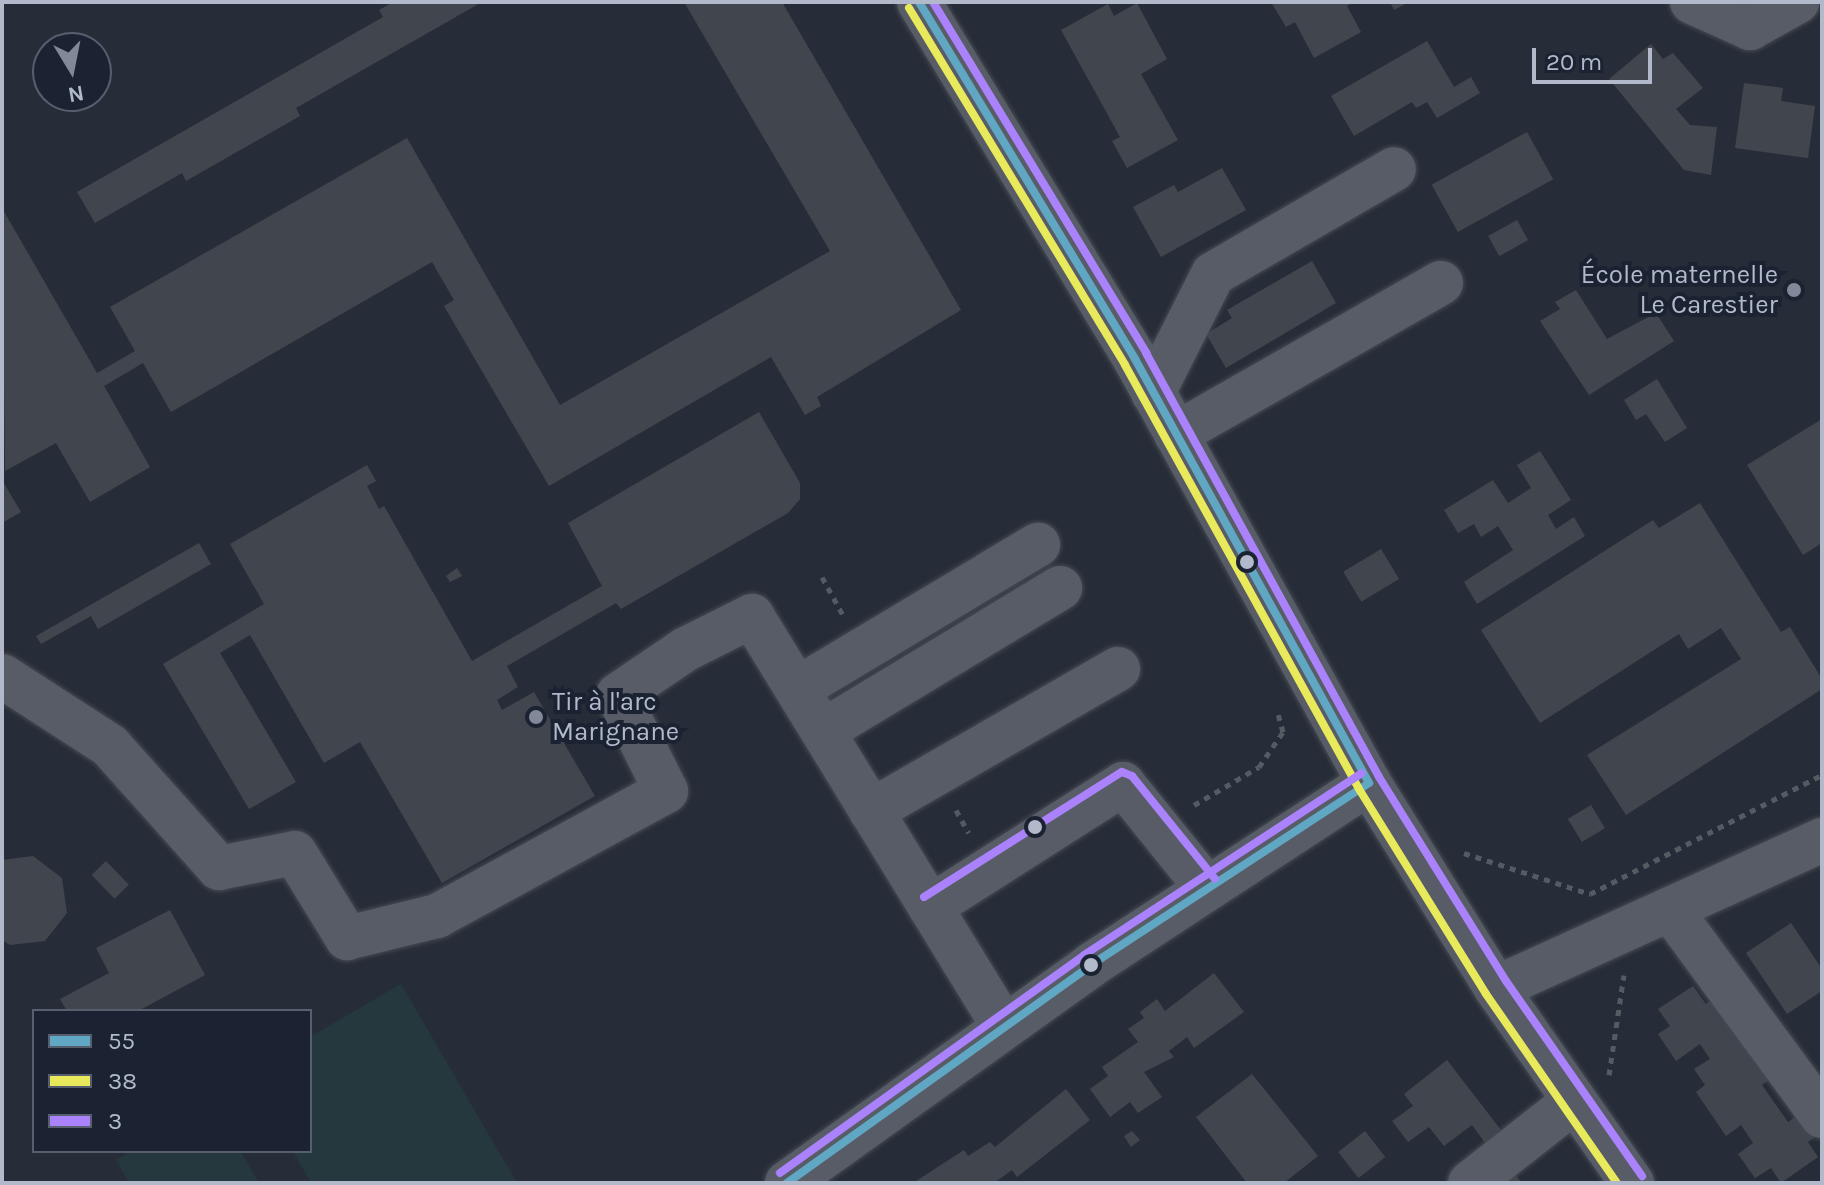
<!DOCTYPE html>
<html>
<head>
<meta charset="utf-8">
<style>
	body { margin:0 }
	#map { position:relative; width:1824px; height:1185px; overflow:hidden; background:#272d38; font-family:Karla,sans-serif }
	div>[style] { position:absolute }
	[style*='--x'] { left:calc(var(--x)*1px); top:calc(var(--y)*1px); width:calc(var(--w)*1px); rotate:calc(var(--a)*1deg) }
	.green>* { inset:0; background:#24383e }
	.building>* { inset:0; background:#41464e; transform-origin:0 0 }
	.path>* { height:5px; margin-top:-2.5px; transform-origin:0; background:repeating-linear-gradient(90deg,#555b63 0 6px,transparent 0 12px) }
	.roads { filter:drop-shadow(0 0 2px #444951) drop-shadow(0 0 2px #444951) }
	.minor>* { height:44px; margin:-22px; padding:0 22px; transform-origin:22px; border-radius:22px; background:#585c66 }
	.bus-1>* { height:8px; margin:-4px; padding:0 4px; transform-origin:4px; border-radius:4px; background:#60a7c4 }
	.bus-2>* { height:8px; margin:-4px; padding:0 4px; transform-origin:4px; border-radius:4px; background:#e9e95c }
	.bus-3>* { height:8px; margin:-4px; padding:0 4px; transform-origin:4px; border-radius:4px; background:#aa82fc }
	.dots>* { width:22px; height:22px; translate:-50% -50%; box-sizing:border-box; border:4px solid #1b2333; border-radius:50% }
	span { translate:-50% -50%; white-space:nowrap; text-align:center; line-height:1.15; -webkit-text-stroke:8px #1b2333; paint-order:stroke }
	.poi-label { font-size:26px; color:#b1b9ca }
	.right { translate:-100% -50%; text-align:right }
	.left { translate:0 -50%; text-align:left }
	.frame { position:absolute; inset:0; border:4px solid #b1b9ca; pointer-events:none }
	.legend { position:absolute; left:32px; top:1009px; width:280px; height:144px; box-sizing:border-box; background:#1b2333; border:2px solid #575f6f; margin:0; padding:10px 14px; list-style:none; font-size:24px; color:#b1b9ca }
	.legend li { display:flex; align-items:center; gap:16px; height:40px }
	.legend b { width:40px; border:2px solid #575f6f }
	.north { position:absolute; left:32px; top:32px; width:80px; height:80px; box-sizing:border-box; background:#1b2333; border:2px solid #575f6f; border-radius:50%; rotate:170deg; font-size:22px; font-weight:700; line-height:32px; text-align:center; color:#b1b9ca }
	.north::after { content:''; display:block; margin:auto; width:28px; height:36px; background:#818897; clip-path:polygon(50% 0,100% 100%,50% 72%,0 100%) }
	.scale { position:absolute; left:1532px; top:48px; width:120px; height:36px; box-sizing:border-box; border:4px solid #b1b9ca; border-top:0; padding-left:10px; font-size:24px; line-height:28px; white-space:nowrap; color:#b1b9ca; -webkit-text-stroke:6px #1b2333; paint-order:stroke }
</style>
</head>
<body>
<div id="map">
	<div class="green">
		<div style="clip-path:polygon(401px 984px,517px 1183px,311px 1183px,293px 1151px,310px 1151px,310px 1037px)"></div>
		<div style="clip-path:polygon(131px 1151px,240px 1151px,259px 1183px,129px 1183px,116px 1160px)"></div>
	</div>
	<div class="building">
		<div style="clip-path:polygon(393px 2px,482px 2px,296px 108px,300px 116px,186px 181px,182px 173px,95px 223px,77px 192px,383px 17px,379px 10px)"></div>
		<div style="clip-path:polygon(684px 2px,782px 2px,961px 310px,817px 397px,821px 406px,805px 415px,771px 357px,549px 486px,444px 306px,454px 300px,432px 262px,171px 412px,143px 363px,104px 386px,150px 467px,90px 502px,56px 443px,5px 471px,2px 208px,97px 373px,135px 351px,110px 307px,407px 138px,560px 405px,830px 251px)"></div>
		<div style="clip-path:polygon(1271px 2px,1354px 2px,1347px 6px,1361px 32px,1314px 58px,1295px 22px,1286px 27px)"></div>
		<div style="clip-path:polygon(1390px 2px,1409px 2px,1394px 10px)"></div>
		<div style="clip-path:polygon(1137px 3px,1167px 59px,1141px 74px,1178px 140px,1127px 168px,1112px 141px,1120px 137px,1061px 30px,1108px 4px,1114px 16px)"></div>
		<div style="clip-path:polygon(1427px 41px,1454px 87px,1471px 77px,1480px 93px,1437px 118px,1427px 102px,1416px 108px,1412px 102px,1354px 136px,1331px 96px)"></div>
		<div style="clip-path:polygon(1651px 44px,1663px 59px,1673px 53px,1703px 88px,1676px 109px,1690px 125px,1717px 127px,1711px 175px,1684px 170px,1609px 79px)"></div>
		<div style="clip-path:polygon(1744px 83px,1783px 88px,1781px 101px,1815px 106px,1808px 158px,1735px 148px)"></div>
		<div style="left:1527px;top:132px;width:54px;height:109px;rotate:61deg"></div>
		<div style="clip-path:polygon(1222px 168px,1246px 210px,1161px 257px,1133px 207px,1174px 185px,1178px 192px)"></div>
		<div style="left:1517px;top:220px;width:23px;height:33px;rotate:61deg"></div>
		<div style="clip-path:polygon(1312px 261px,1336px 303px,1226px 368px,1206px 334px,1232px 318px,1227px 310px)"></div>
		<div style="clip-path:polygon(1576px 290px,1607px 339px,1656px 313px,1674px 341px,1589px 395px,1540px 321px,1560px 309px,1555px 302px)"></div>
		<div style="clip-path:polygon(1657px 379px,1687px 428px,1665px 442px,1646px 414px,1636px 420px,1624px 400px)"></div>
		<div style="clip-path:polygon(759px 412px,800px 483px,800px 499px,788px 513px,621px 609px,616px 603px,507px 666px,518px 687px,497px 700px,502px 710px,534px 692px,595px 796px,442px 883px,360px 742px,324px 763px,250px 635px,220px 653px,296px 782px,249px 809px,163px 664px,264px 604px,230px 544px,367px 465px,376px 481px,367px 486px,379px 509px,384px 506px,472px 661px,602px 586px,568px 523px)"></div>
		<div style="clip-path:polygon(1822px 419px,1822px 543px,1803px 555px,1747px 465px)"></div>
		<div style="clip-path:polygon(1540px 451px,1571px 500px,1548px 515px,1556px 529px,1574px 517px,1585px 536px,1477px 604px,1464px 582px,1513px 550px,1498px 526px,1481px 537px,1474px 524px,1458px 533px,1444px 510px,1493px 480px,1508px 503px,1531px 488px,1517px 465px)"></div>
		<div style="clip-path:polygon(2px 480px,21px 512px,2px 523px)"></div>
		<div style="clip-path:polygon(1700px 503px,1781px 632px,1790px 627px,1822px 679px,1822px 689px,1626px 815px,1587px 755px,1741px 659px,1721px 628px,1688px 649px,1679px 634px,1540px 723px,1481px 630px,1653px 520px,1659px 528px)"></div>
		<div style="clip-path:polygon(199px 543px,211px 564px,98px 629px,91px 616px,41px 644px,36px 636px)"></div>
		<div style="left:1381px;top:549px;width:35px;height:44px;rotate:59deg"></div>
		<div style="clip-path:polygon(457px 568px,462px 576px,450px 582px,446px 576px)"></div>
		<div style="left:1591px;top:805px;width:27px;height:27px;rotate:59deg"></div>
		<div style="clip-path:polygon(33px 856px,62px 878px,67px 913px,45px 941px,10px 945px,2px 940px,2px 860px)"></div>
		<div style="left:106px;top:861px;width:33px;height:20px;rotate:46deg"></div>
		<div style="clip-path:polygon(170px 910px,205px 975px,138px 1011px,67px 1011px,60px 999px,109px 973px,96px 948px)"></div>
		<div style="clip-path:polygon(1791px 923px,1822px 969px,1822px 991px,1787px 1014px,1746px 953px)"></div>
		<div style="clip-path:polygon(1214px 973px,1244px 1012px,1194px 1048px,1187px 1037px,1169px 1051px,1174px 1057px,1144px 1072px,1162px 1097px,1138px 1113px,1130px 1102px,1110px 1117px,1090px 1089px,1108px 1076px,1102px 1067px,1138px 1042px,1128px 1029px,1144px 1018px,1140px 1012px,1157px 999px,1165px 1011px)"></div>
		<div style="clip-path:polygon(1693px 986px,1706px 1004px,1721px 994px,1777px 1075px,1762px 1085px,1788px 1122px,1802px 1112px,1818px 1135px,1808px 1142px,1818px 1157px,1781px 1183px,1771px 1168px,1755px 1178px,1738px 1154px,1753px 1143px,1741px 1125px,1726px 1136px,1696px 1092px,1705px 1085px,1694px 1069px,1710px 1059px,1700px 1044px,1676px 1061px,1658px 1034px,1670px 1026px,1658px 1009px)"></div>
		<div style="clip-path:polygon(1447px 1060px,1501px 1130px,1485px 1143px,1472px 1125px,1444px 1146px,1429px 1127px,1408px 1142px,1392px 1121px,1413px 1106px,1404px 1094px)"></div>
		<div style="clip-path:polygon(1252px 1074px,1318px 1156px,1284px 1183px,1247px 1183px,1196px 1117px)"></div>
		<div style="clip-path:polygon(1066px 1089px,1090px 1120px,1017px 1177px,1012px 1170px,994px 1183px,913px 1183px,964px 1150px,968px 1156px,990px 1142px,995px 1147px)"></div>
		<div style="clip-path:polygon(1132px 1131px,1140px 1140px,1131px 1147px,1124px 1136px)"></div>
		<div style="left:1365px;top:1131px;width:33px;height:34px;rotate:52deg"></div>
		<div style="clip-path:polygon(1508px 1166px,1522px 1183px,1486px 1183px)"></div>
	</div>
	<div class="path">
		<div style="--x:822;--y:577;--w:43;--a:61.1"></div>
		<div style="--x:1194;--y:805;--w:75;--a:-30.3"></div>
		<div style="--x:1259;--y:767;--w:42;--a:-55.6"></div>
		<div style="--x:1283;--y:732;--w:24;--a:-105"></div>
		<div style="--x:956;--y:810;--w:26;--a:61"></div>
		<div style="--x:1464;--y:853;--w:133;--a:18"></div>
		<div style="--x:1590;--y:894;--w:261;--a:-27.2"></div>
		<div style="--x:1609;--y:1075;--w:101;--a:-81.5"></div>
	</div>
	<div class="roads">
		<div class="minor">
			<div style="--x:919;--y:2;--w:417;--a:58.8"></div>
			<div style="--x:1135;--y:359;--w:484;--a:61.1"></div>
			<div style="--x:1369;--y:783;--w:241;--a:58.2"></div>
			<div style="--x:1496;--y:988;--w:238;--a:55.1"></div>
			<div style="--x:1692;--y:2;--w:64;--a:24.1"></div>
			<div style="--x:1750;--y:28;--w:54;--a:-29"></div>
			<div style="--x:1153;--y:393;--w:133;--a:-63.2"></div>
			<div style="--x:1213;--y:274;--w:209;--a:-30.1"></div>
			<div style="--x:1176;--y:434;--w:305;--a:-29.7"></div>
			<div style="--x:2;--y:676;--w:129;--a:32.9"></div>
			<div style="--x:110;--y:746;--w:164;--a:48.2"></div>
			<div style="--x:219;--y:868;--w:77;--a:-11.2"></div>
			<div style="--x:295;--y:853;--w:100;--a:58.5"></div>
			<div style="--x:347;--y:938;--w:93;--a:-13.7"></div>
			<div style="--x:437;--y:916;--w:261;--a:-28.6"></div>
			<div style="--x:666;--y:791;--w:107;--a:-116.6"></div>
			<div style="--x:618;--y:695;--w:82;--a:-34.1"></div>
			<div style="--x:686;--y:649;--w:74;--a:-26.6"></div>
			<div style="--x:752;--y:616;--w:481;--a:58.5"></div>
			<div style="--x:797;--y:689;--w:281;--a:-30.9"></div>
			<div style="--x:823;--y:731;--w:277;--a:-31.1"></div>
			<div style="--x:871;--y:811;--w:285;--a:-29.9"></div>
			<div style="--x:930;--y:907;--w:229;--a:-32.5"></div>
			<div style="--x:1123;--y:784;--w:132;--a:51.1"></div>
			<div style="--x:1670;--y:909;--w:257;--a:53.7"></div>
			<div style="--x:1496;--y:988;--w:358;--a:-24.4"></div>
			<div style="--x:787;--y:1183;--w:374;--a:-35.6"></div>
			<div style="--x:1091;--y:965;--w:332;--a:-33.2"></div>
			<div style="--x:1470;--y:1183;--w:130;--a:-38.1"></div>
		</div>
	</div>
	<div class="bus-1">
		<div style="--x:919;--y:2;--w:417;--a:58.8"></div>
		<div style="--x:1135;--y:359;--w:484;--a:61.1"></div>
		<div style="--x:787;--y:1183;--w:374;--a:-35.6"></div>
		<div style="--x:1091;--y:965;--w:332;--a:-33.2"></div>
	</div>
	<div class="bus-2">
		<div style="--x:909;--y:8;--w:417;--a:58.8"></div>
		<div style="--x:1125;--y:365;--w:484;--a:61.1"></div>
		<div style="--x:1359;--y:789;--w:241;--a:58.2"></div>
		<div style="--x:1486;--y:994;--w:230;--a:55.3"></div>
	</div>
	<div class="bus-3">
		<div style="--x:933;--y:2;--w:411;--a:58.7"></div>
		<div style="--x:1146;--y:353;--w:484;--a:61.2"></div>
		<div style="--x:1379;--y:777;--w:240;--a:58.1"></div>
		<div style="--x:1506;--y:981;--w:238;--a:55.1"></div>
		<div style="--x:924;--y:897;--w:234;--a:-32.3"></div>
		<div style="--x:1122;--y:772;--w:11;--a:22"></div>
		<div style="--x:1132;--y:776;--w:132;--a:51.1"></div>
		<div style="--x:780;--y:1173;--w:374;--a:-35.6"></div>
		<div style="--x:1084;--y:955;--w:332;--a:-33.2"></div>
	</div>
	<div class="dots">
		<div style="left:1794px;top:290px;background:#818897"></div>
		<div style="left:1247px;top:562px;background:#b1b9ca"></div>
		<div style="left:536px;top:717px;background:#818897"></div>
		<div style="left:1035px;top:827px;background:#b1b9ca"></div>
		<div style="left:1091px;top:965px;background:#b1b9ca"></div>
	</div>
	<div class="poi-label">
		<span class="right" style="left:1778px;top:290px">École maternelle<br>Le Carestier</span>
		<span class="left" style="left:552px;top:717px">Tir à l'arc<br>Marignane</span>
	</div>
	<div class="frame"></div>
	<ul class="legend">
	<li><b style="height:10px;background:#60a7c4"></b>55</li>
	<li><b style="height:10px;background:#e9e95c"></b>38</li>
	<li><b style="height:10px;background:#aa82fc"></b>3</li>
	</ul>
	<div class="north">N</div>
	<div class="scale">20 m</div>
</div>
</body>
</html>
